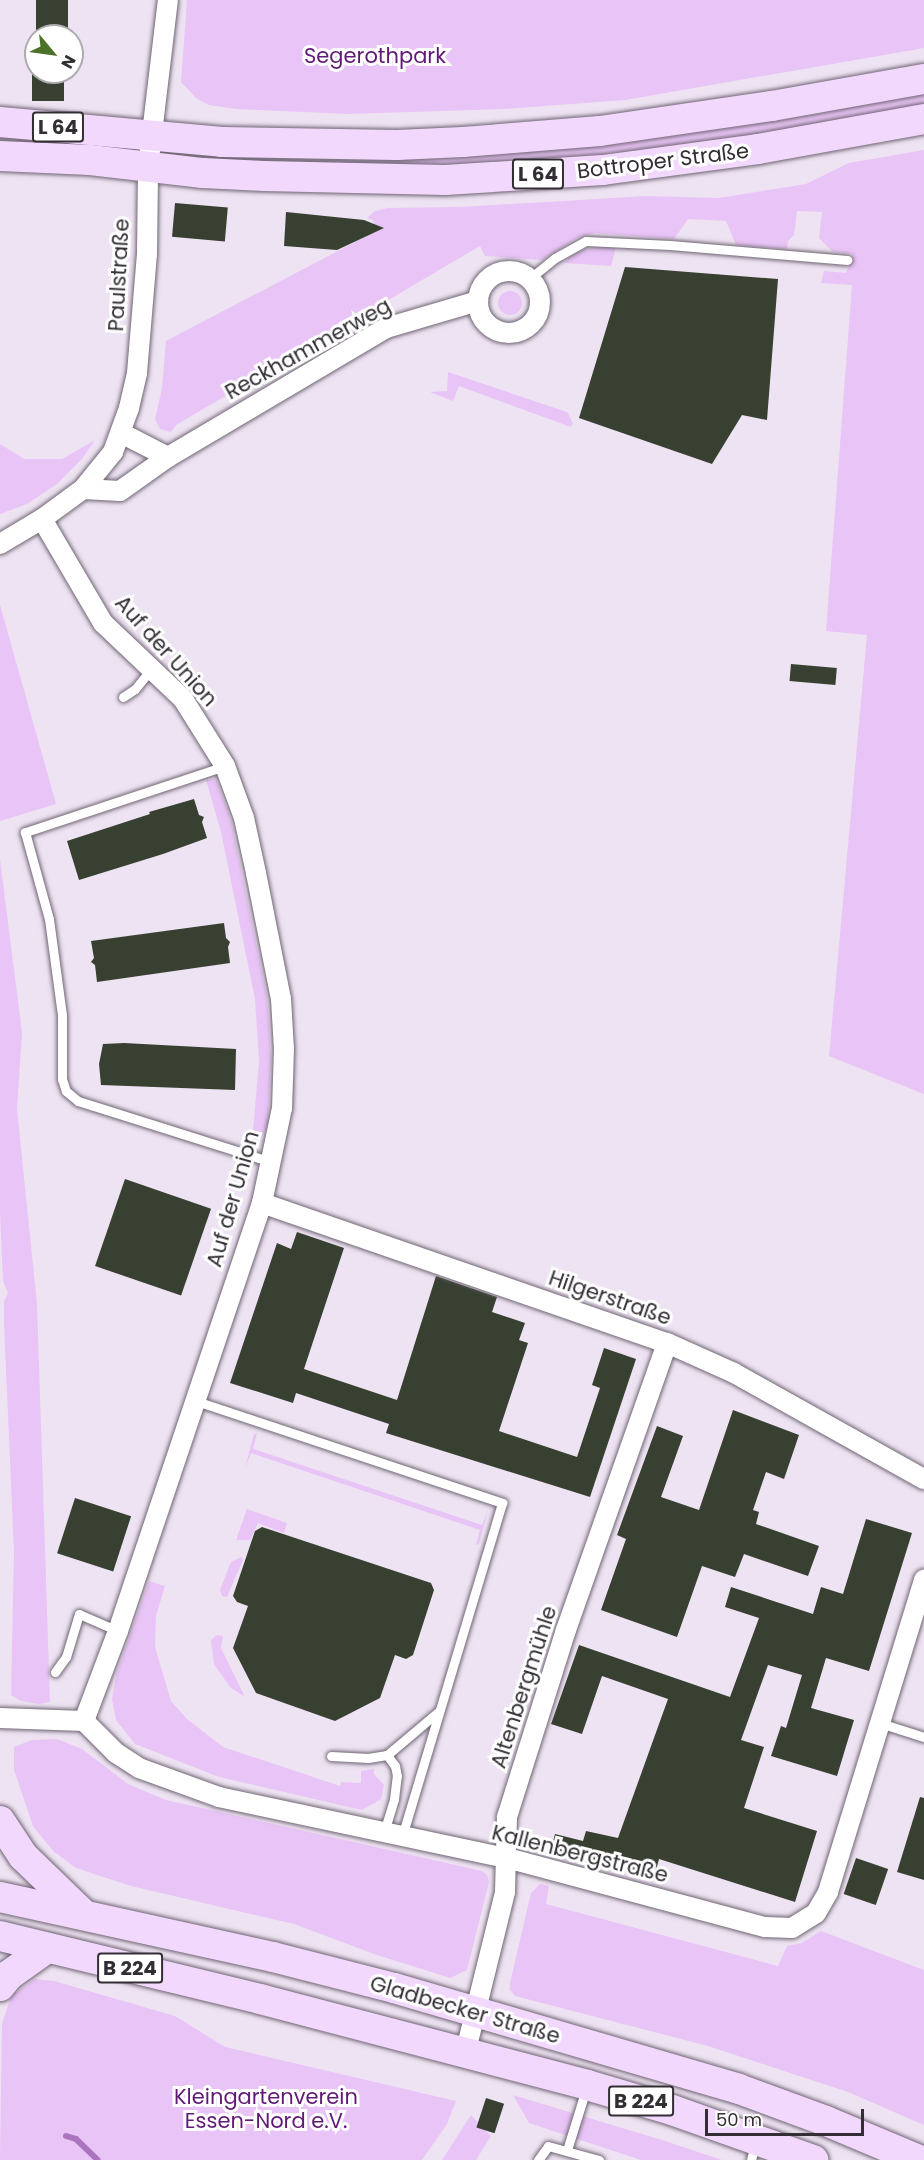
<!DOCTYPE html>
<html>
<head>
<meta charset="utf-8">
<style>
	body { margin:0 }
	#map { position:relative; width:924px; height:2160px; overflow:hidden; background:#eee3f2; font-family:Poppins,sans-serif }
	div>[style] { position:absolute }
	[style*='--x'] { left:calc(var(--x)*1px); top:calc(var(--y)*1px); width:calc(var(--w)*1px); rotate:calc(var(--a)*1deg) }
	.green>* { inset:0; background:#e9c4f6 }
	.round { border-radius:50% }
	.stream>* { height:6px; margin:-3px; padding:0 3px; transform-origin:3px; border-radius:3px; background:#ab74be }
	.building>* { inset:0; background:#384032; transform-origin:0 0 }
	.roads { filter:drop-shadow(0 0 2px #6f6573) drop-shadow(0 0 2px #6f6573) }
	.service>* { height:9px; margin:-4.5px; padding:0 4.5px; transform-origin:4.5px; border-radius:4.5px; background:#fff }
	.minor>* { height:20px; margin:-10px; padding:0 10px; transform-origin:10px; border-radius:10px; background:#fff }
	.minor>.ring { margin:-10px; padding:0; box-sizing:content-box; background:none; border:20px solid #fff; border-radius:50% }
	.primary>* { height:30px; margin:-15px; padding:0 15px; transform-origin:15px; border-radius:15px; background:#f3d8fd }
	span { translate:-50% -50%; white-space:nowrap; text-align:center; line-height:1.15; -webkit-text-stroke:6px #fff; paint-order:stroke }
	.shield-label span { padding:2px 4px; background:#fff; border:2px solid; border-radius:4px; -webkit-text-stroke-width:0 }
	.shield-label { font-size:20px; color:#322e34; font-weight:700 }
	.park-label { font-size:21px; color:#601975 }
	.street-label { font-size:21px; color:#322e34 }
	.north { position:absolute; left:24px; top:24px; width:60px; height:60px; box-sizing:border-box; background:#fff; border:2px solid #adabae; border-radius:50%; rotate:119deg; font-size:16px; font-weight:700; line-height:24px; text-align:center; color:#322e34 }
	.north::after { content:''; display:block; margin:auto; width:21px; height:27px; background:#4c712a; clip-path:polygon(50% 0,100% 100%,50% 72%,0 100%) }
	.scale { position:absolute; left:705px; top:2109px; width:159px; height:27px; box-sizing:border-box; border:3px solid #322e34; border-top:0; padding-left:8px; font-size:18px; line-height:21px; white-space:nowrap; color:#322e34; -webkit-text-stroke:4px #fff; paint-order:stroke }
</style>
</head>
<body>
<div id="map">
	<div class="green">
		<div style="clip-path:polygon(187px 0,924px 0,924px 48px,625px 100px,503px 109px,348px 114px,236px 109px,209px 105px,197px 99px,181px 82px)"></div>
		<div style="clip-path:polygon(924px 90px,924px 107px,774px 133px,564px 160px,370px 169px,216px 164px,217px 157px,370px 161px,443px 156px)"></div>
		<div style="clip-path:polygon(924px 150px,924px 1094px,829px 1056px,867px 635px,826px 631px,852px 285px,821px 283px,824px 271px,846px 273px,852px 254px,833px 252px,819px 238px,822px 212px,797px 211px,794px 235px,788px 241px,787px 249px,736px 245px,726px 221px,688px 219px,674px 239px,595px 233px,577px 238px,542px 260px,485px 256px,480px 246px,176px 425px,171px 432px,160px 429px,155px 419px,162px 388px,166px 341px,376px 231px,373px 220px,367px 218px,375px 211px,388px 208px,461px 207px,646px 196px,719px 198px,806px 184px,849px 163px)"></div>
		<div style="clip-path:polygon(595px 246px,616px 247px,611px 266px,565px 263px,572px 254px)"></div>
		<div class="round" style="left:498px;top:291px;width:24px;height:24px"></div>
		<div style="clip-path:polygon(448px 372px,567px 412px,573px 423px,571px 427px,459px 386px,453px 401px,430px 392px,447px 391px)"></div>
		<div style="clip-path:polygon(95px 440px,82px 459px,57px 484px,27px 504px,0 514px,0 444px,24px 459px,62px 459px)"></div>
		<div style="clip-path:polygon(0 605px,56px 804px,0 821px)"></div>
		<div style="clip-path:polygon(216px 779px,231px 820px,267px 996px,271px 1057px,268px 1123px,259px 1143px,252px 1143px,259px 1061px,255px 999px,221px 832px,206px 780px)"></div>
		<div style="clip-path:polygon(0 859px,22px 1033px,17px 1109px,37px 1304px,50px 1702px,39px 1704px,21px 1701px,11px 1695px,14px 1552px,4px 1324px,4px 1301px,8px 1293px,3px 1281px,0 1213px)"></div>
		<div style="clip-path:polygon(257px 1433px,253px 1449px,482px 1525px,488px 1510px,479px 1544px,476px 1545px,480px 1530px,251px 1453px,245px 1468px,254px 1434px)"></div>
		<div style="clip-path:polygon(247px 1509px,287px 1523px,284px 1533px,258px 1523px,250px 1540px,236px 1540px)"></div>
		<div style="clip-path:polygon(241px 1557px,243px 1560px,227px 1597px,222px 1596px,220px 1590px,231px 1562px)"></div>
		<div style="clip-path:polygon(149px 1581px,165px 1586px,156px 1616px,155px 1647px,171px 1701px,187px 1719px,223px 1747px,340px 1786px,341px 1782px,361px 1783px,361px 1771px,374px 1769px,374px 1774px,384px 1785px,381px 1799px,362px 1810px,219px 1777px,135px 1744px,116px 1720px,112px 1699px,116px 1675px)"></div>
		<div style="clip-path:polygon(217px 1635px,223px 1636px,221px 1648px,245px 1697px,230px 1687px,214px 1664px,211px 1640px)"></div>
		<div style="clip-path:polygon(57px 1739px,82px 1749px,128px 1784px,166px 1800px,482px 1871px,487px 1875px,489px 1882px,467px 1970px,450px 1978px,374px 1954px,294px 1924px,131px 1886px,76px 1868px,53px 1851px,33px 1826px,14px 1770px,14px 1747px,32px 1740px)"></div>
		<div style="clip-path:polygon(540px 1884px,549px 1886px,546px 1904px,778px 1966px,787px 1946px,802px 1943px,821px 1931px,924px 1970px,924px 2125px,848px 2092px,708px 2046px,515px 1996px,510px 1990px,510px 1983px,531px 1893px)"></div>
		<div style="clip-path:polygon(35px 1979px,54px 1981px,175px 2016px,225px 2047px,456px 2101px,447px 2124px,422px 2160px,0 2160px,2px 2024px,11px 1996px)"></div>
		<div style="clip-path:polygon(513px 2095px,665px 2141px,722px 2160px,641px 2160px,529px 2123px)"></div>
		<div style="clip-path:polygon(471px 2115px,491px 2136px,476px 2160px,442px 2160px)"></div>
	</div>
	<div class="stream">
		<div style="--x:66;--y:2136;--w:10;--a:17"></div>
		<div style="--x:76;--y:2139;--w:30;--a:44"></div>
	</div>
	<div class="building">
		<div style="left:36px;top:0;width:32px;height:36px"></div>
		<div style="left:32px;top:72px;width:32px;height:29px"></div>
		<div style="left:175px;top:203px;width:53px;height:34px;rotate:5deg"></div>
		<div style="clip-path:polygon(286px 212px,364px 220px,384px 228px,337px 250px,284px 246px)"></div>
		<div style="clip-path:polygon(625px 267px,778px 279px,767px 420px,742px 415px,712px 464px,579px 418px)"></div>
		<div style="left:791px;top:664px;width:46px;height:17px;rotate:5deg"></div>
		<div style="clip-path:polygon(194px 799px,199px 815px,204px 817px,202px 822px,207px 838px,163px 854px,79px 880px,67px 841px,150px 814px,149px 812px)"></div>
		<div style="clip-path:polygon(224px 923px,226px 938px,230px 942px,228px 947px,230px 963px,97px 982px,95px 965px,91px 962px,94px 958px,91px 941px)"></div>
		<div style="clip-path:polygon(124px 1043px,236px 1049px,235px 1090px,101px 1085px,99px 1064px,103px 1044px)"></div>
		<div style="left:125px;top:1179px;width:91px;height:92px;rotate:19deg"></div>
		<div style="clip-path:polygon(297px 1232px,344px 1248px,304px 1369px,397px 1400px,436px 1276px,497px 1297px,492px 1312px,525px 1323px,519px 1340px,528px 1343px,499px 1431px,577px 1457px,600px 1388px,592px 1385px,604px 1348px,636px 1359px,590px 1497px,386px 1433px,389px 1424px,296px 1393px,293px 1403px,230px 1383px,277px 1243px,291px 1249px)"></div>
		<div style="clip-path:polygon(733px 1410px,799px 1435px,784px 1479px,766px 1472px,753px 1510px,759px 1512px,756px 1524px,819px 1546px,808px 1576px,744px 1554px,735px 1577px,702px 1566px,677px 1637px,601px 1610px,626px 1539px,617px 1535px,657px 1426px,683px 1436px,661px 1497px,699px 1510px)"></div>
		<div style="left:75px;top:1498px;width:59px;height:58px;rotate:18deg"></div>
		<div style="clip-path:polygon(866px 1519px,912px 1533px,869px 1671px,826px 1658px,811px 1708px,854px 1720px,837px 1776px,771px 1756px,781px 1726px,786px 1728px,802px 1675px,768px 1665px,741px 1740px,764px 1747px,744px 1808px,817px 1831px,795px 1902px,659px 1859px,654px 1878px,550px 1853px,555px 1834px,583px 1841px,586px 1831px,618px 1838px,668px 1699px,602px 1676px,582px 1734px,551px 1724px,579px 1645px,730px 1697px,759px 1618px,725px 1607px,731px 1587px,813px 1614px,821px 1587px,843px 1594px)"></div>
		<div style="clip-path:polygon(262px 1527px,431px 1583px,434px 1590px,413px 1655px,406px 1659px,395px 1655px,380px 1698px,335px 1721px,256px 1693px,233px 1648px,248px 1606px,237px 1602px,233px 1596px,255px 1531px)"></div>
		<div style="clip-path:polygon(920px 1797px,924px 1798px,924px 1880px,897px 1872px)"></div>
		<div style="left:856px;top:1858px;width:34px;height:38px;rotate:19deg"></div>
		<div style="left:486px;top:2098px;width:19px;height:31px;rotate:18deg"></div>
	</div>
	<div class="roads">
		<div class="service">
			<div style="--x:529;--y:279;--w:33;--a:-39"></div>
			<div style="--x:555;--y:258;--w:35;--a:-29"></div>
			<div style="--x:586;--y:241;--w:84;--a:2.7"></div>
			<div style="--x:670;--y:245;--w:178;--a:4.8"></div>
			<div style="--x:123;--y:697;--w:14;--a:-34"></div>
			<div style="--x:135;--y:689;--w:27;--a:-51"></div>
			<div style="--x:225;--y:766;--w:211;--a:161.7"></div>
			<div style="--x:25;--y:832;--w:90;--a:74.6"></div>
			<div style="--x:49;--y:919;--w:97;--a:82.3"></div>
			<div style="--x:62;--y:1015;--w:64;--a:90"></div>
			<div style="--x:62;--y:1079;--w:13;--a:72"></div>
			<div style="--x:66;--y:1091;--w:16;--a:40"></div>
			<div style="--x:78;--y:1101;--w:203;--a:17.5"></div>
			<div style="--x:196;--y:1401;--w:323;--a:18.4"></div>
			<div style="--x:502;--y:1503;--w:348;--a:106.7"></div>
			<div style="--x:55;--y:1672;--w:19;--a:-54"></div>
			<div style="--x:66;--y:1657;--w:45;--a:-73.2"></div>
			<div style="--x:79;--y:1614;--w:43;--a:23.6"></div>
			<div style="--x:880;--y:1723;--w:46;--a:17.7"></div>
			<div style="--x:331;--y:1756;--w:37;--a:3"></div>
			<div style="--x:368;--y:1758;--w:19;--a:-9"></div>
			<div style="--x:387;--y:1755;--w:68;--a:-40.2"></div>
			<div style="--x:384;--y:1832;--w:34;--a:-73"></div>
			<div style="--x:394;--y:1799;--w:23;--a:-83"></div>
			<div style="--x:397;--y:1776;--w:10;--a:-101"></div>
			<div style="--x:395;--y:1766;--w:14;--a:-126"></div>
			<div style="--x:567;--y:2150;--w:64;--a:-72.7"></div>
			<div style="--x:538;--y:2160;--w:17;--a:-54"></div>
			<div style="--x:548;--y:2146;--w:53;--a:15.4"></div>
			<div style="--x:751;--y:2160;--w:16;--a:-76"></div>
		</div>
		<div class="minor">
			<div class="ring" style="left:478px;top:271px;width:42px;height:42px"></div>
			<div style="--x:121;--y:433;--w:53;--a:27.1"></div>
			<div style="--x:83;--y:489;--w:37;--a:3"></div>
			<div style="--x:120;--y:491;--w:59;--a:-35.3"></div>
			<div style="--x:168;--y:457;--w:253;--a:-30.6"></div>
			<div style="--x:386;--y:328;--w:96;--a:-16.4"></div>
			<div style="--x:42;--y:519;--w:121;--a:59.6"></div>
			<div style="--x:103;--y:623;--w:110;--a:43.5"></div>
			<div style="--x:183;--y:699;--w:79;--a:57.9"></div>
			<div style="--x:225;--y:766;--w:55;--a:69.9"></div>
			<div style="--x:244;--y:818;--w:56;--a:77.7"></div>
			<div style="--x:256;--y:873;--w:128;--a:78.8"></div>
			<div style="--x:281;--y:999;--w:50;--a:86.6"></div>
			<div style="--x:284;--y:1049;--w:59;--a:91.9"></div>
			<div style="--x:282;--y:1108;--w:97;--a:101.9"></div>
			<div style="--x:262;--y:1203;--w:452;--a:108.6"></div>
			<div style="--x:118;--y:1631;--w:96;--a:110.7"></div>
			<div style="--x:0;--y:544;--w:49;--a:-30.8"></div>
			<div style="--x:42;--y:519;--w:51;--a:-36.2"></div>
			<div style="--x:83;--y:489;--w:48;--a:-51"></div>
			<div style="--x:113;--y:452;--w:47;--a:-70"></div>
			<div style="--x:129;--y:408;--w:36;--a:-77"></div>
			<div style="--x:137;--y:373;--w:119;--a:-85.2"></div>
			<div style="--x:147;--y:254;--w:87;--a:-89.3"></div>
			<div style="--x:148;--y:167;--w:168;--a:-83.2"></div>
			<div style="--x:262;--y:1203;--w:429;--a:19.1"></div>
			<div style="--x:667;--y:1343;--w:73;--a:24.1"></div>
			<div style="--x:734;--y:1373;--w:218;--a:29.2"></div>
			<div style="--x:0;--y:1718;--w:84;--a:2"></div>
			<div style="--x:84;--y:1721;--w:45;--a:45"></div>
			<div style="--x:116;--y:1753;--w:27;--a:33"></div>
			<div style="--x:139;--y:1768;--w:85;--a:19.9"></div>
			<div style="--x:219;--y:1797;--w:294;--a:12"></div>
			<div style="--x:507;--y:1858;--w:267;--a:15"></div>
			<div style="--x:765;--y:1927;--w:27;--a:2"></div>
			<div style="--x:792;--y:1928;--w:28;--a:-32"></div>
			<div style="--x:816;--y:1913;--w:24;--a:-60"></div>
			<div style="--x:828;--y:1892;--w:327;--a:-72.9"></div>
			<div style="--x:465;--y:2054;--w:167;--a:-76.1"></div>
			<div style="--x:505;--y:1892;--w:75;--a:-88.5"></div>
			<div style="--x:507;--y:1817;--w:196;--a:-72.5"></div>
			<div style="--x:566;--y:1630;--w:304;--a:-70.6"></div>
		</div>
		<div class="primary">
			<div style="--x:0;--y:122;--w:223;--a:5.1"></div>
			<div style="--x:222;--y:142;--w:175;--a:1"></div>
			<div style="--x:397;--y:145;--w:66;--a:-2.6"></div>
			<div style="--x:463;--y:142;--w:137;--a:-4.6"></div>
			<div style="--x:600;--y:131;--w:174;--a:-8.3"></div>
			<div style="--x:772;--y:106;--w:154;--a:-10.1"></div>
			<div style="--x:0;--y:156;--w:90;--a:2.5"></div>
			<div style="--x:90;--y:160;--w:114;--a:6.6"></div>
			<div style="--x:203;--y:173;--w:61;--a:2.8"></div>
			<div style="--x:264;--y:176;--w:181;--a:1.3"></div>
			<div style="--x:445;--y:180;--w:158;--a:-3.6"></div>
			<div style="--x:603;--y:170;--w:156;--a:-7.7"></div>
			<div style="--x:758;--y:149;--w:169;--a:-10.2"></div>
			<div style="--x:0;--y:1821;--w:42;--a:56.7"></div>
			<div style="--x:23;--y:1856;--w:82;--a:44"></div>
			<div style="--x:0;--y:1897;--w:280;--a:12.4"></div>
			<div style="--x:273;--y:1957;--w:125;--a:14.4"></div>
			<div style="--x:394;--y:1988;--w:359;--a:16.3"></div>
			<div style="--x:739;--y:2089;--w:93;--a:20.2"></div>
			<div style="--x:826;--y:2121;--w:101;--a:22.8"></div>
			<div style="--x:0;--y:1936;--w:268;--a:13.6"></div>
			<div style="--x:260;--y:1999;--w:338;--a:14.7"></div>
			<div style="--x:587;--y:2085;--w:89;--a:16.4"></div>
			<div style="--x:672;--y:2110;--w:150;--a:19.5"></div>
			<div style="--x:0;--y:1986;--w:14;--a:-51"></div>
			<div style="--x:9;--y:1975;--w:47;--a:-35.4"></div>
		</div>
	</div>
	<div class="shield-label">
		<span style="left:58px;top:127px">L 64</span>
		<span style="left:538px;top:174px">L 64</span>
		<span style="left:130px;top:1968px">B 224</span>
		<span style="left:641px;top:2101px">B 224</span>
	</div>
	<div class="park-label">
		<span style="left:375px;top:56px">Segerothpark</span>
		<span style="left:266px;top:2109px">Kleingartenverein<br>Essen-Nord e.V.</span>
	</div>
	<div class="street-label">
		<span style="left:663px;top:161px;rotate:-7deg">Bottroper Straße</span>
		<span style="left:119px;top:275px;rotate:-87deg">Paulstraße</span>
		<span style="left:308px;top:349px;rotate:-29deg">Reckhammerweg</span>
		<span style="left:166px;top:651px;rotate:48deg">Auf der Union</span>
		<span style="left:233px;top:1199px;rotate:-74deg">Auf der Union</span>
		<span style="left:610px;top:1298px;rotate:19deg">Hilgerstraße</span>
		<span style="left:524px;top:1687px;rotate:-72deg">Altenbergmühle</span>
		<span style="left:580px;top:1854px;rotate:14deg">Kallenbergstraße</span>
		<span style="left:465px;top:2010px;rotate:16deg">Gladbecker Straße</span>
	</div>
	<div class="north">N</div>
	<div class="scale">50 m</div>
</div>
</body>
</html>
